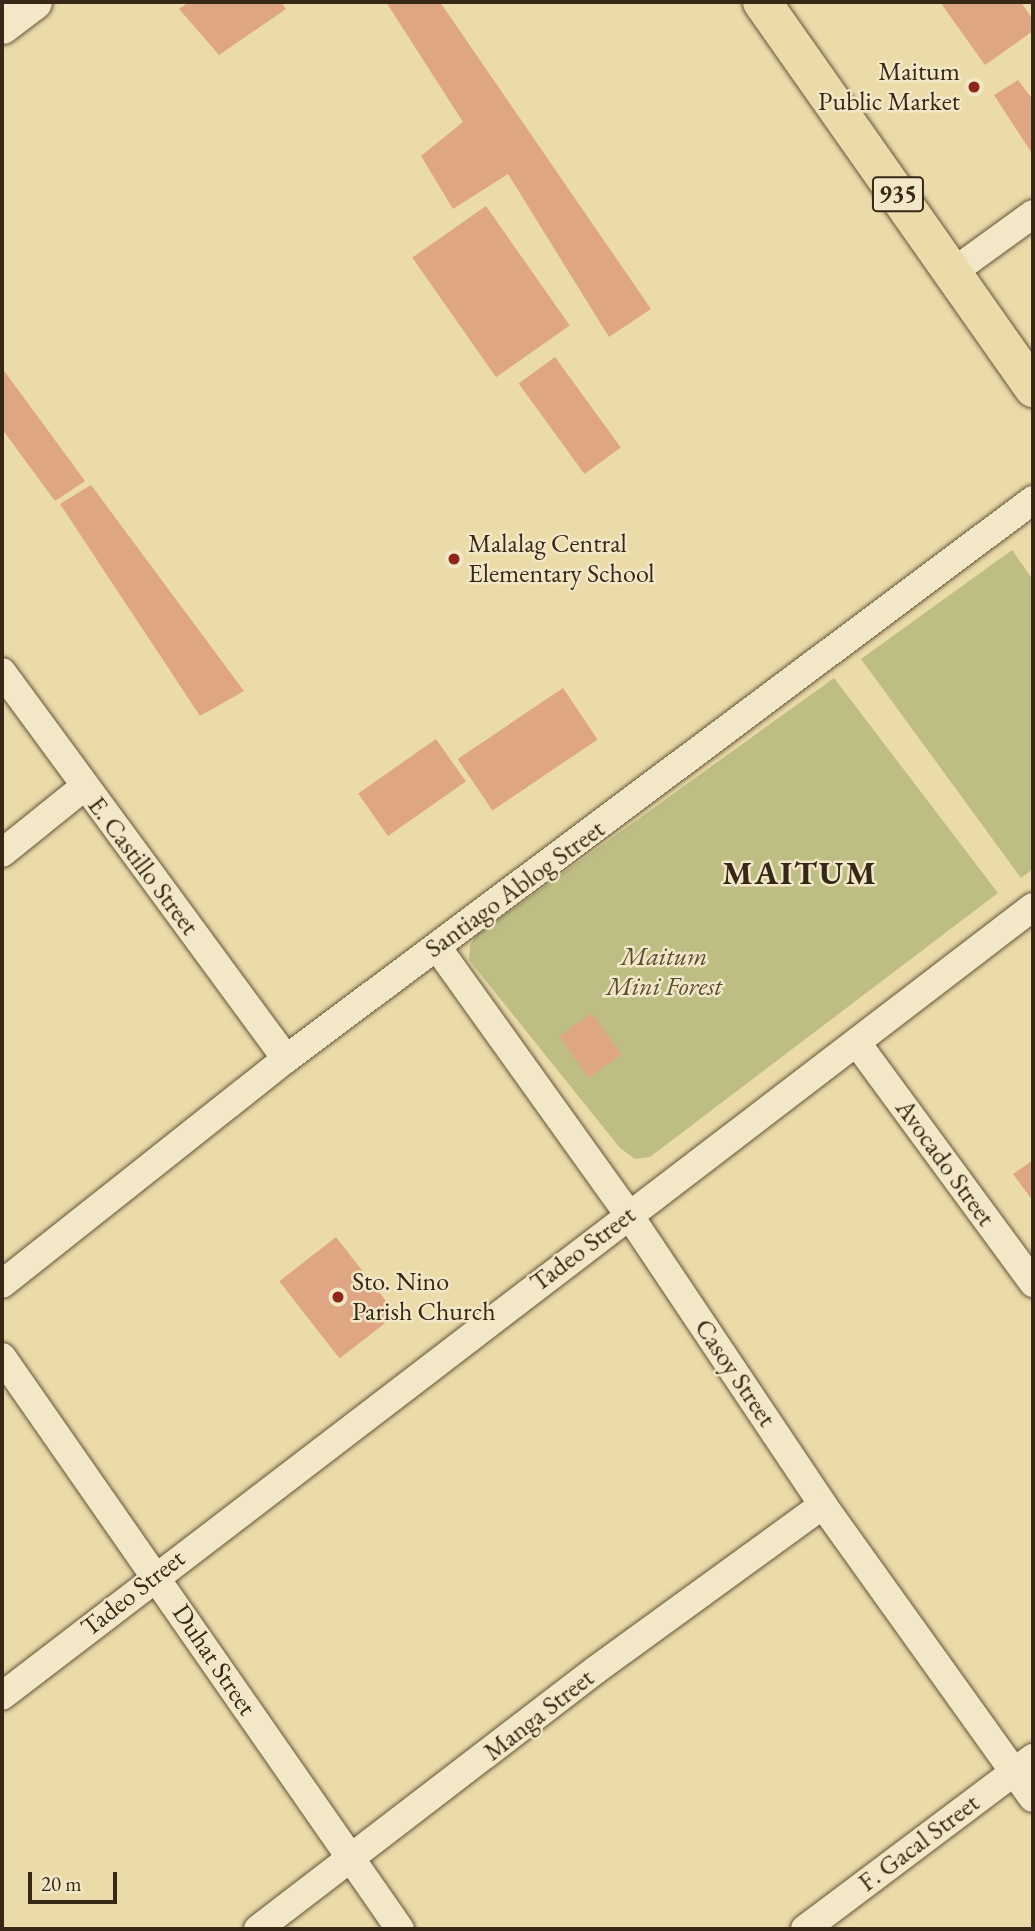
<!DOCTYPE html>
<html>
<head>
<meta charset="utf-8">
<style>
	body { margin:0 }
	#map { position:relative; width:1035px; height:1931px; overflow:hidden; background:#ebdba9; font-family:"EB Garamond",serif }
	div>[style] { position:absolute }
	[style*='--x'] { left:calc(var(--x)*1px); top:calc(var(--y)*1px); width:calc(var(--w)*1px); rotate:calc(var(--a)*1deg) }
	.green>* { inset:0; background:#bebe84 }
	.building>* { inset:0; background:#dfa684; transform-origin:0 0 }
	.roads { filter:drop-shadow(0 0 2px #64543b) drop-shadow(0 0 2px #64543b) }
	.minor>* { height:28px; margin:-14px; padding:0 14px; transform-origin:14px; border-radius:14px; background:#f2e8c7 }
	.tertiary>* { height:35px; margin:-17.5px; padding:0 17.5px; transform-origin:17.5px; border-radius:17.5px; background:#f2e8c7 }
	.primary>* { height:38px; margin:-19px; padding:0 19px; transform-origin:19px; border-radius:19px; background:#ebdba9 }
	.dots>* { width:19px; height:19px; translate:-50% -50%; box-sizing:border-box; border:4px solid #f2e8c7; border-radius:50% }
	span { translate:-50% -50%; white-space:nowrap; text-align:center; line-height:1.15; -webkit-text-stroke:5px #f2e8c7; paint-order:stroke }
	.shield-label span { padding:2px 5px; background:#f2e8c7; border:2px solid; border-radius:5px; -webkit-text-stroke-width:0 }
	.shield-label { font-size:24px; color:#372716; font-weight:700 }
	.poi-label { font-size:26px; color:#372716 }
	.right { translate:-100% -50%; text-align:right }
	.left { translate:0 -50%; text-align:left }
	.street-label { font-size:26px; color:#372716 }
	.park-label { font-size:26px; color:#594d32; font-style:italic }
	.district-label { font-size:33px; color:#372716; font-weight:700; letter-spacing:2px }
	.frame { position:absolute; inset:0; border:4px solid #372716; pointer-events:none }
	.scale { position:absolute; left:28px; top:1872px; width:89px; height:32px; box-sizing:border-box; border:4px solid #372716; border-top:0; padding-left:9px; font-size:21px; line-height:24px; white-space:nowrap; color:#372716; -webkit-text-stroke:5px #f2e8c7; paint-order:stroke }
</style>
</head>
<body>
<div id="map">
	<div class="green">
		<div style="clip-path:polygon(1012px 550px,1033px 580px,1033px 869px,1021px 878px,861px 659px)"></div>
		<div style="clip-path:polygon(834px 678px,998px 893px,650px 1157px,635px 1159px,620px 1148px,469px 960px,470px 945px,477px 935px)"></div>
	</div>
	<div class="building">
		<div style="clip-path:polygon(189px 2px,281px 2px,286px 9px,219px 55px,179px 9px)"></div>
		<div style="clip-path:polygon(386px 2px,440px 2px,651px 309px,609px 337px,508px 174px,453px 209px,421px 156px,463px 122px)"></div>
		<div style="clip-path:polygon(940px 2px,1021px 2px,1033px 20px,1033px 31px,985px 65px)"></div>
		<div style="clip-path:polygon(1018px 80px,1033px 100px,1033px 155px,994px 95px)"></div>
		<div style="left:486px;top:206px;width:146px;height:90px;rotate:55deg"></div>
		<div style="left:555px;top:357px;width:112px;height:45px;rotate:54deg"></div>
		<div style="clip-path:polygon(2px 368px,85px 481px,55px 501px,2px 429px)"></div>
		<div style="clip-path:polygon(91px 485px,244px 691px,200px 716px,60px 504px)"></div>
		<div style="left:563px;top:688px;width:62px;height:127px;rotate:56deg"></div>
		<div style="left:436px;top:739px;width:52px;height:95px;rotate:55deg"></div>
		<div style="left:592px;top:1013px;width:51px;height:40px;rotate:55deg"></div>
		<div style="clip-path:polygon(1033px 1160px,1033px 1201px,1013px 1174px)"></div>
		<div style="left:336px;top:1237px;width:98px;height:72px;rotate:52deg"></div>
	</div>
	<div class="roads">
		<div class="minor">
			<div style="--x:953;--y:272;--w:99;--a:-35.9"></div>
			<div style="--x:2;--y:672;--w:480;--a:53.7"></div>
			<div style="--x:2;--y:853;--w:105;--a:-38.8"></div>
			<div style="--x:437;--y:947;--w:330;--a:54.4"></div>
			<div style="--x:629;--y:1215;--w:349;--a:56.2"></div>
			<div style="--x:823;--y:1505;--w:360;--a:54.4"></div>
			<div style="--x:857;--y:1043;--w:298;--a:53.7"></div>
			<div style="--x:2;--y:1284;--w:362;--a:-38.4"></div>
			<div style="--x:286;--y:1059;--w:933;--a:-36.81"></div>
			<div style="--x:2;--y:1357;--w:697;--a:55.17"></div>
			<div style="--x:2;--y:1696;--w:1298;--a:-37.43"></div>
			<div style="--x:258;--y:1929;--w:427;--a:-37.5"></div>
			<div style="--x:597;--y:1669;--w:279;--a:-36"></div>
			<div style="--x:805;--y:1929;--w:285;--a:-36.9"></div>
		</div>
		<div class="tertiary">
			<div style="--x:2;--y:26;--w:40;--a:-37"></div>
		</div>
		<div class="primary">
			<div style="--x:762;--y:2;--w:472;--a:54.9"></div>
		</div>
	</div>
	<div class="dots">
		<div style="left:974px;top:87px;background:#8f2418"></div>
		<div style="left:454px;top:559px;background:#8f2418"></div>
		<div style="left:338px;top:1297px;background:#8f2418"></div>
	</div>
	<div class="shield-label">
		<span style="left:898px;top:194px">935</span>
	</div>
	<div class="poi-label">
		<span class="right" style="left:960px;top:87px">Maitum<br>Public Market</span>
		<span class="left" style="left:468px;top:559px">Malalag Central<br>Elementary School</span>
		<span class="left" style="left:352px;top:1297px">Sto. Nino<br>Parish Church</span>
	</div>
	<div class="street-label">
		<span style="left:143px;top:866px;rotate:53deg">E. Castillo Street</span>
		<span style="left:515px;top:889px;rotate:-36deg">Santiago Ablog Street</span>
		<span style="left:945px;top:1163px;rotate:54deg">Avocado Street</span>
		<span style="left:583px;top:1249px;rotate:-37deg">Tadeo Street</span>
		<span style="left:735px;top:1373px;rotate:56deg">Casoy Street</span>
		<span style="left:133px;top:1593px;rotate:-38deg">Tadeo Street</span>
		<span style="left:214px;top:1660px;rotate:56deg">Duhat Street</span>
		<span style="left:539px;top:1715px;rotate:-38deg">Manga Street</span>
		<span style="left:919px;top:1843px;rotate:-37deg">F. Gacal Street</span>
	</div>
	<div class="park-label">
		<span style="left:664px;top:972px">Maitum<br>Mini Forest</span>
	</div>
	<div class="district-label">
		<span style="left:800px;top:873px">MAITUM</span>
	</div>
	<div class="frame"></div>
	<div class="scale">20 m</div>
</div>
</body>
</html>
